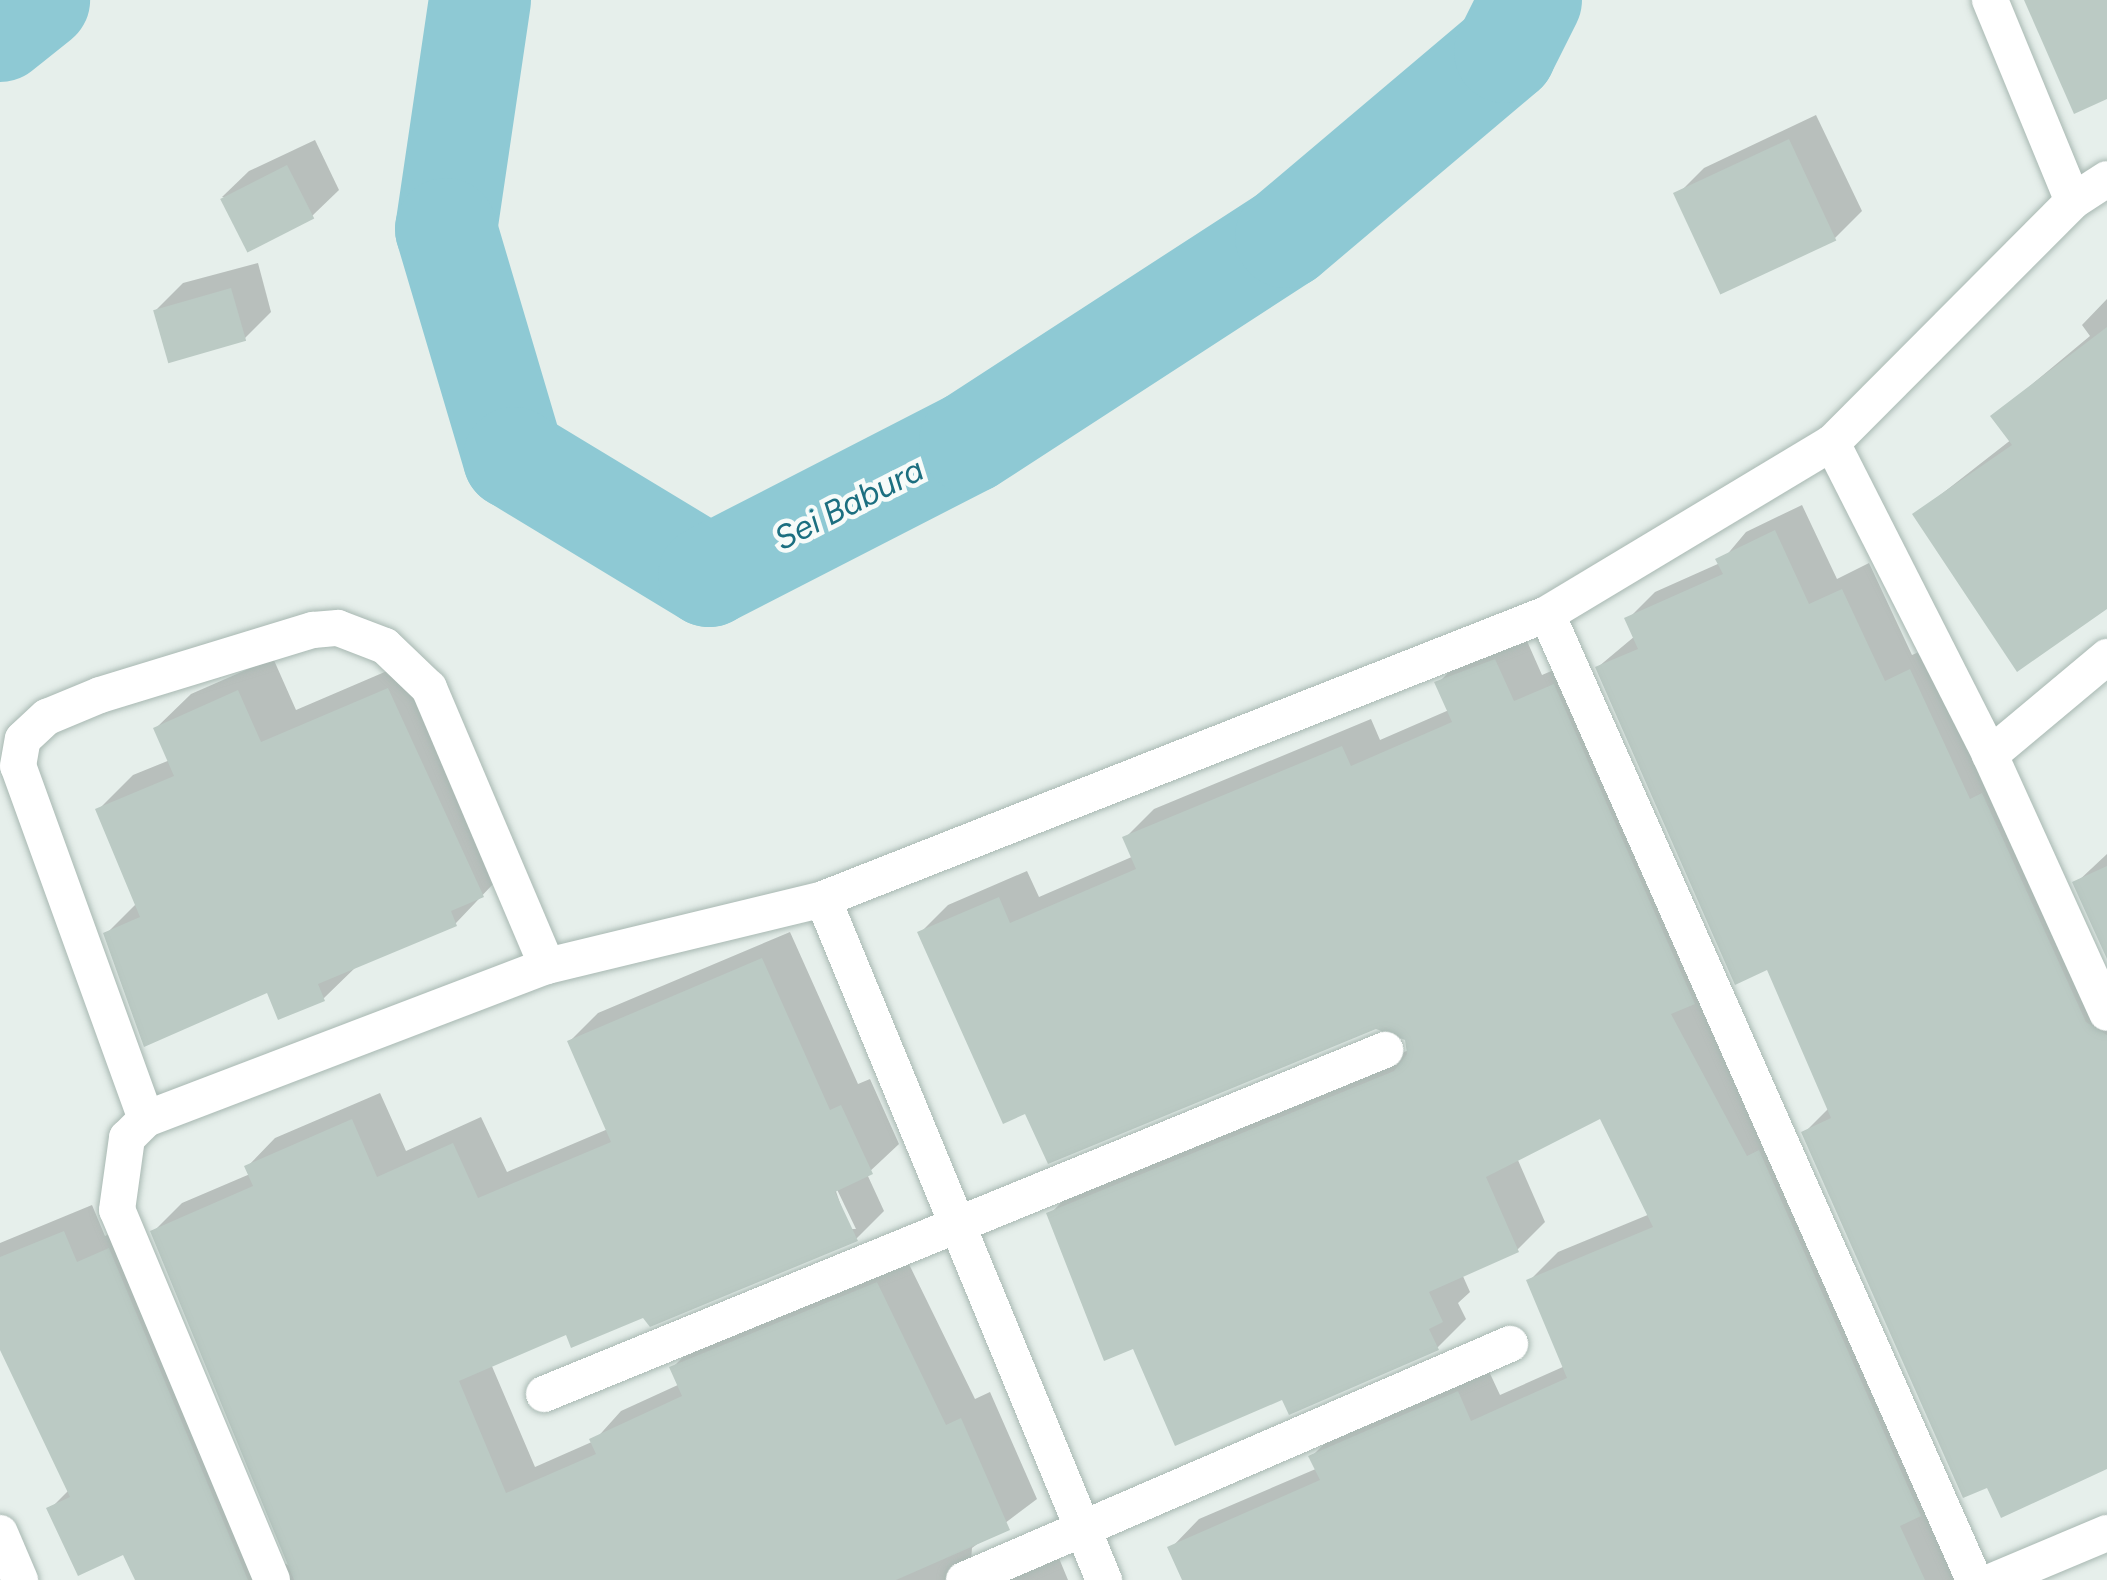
<!DOCTYPE html>
<html>
<head>
<meta charset="utf-8">
<style>
	body { margin:0 }
	#map { position:relative; width:2107px; height:1580px; overflow:hidden; background:#e6efeb; font-family:Figtree,sans-serif }
	div>[style] { position:absolute }
	[style*='--x'] { left:calc(var(--x)*1px); top:calc(var(--y)*1px); width:calc(var(--w)*1px); rotate:calc(var(--a)*1deg) }
	.shadow>* { inset:0; background:#0003 }
	.river>* { height:102px; margin:-51px; padding:0 51px; transform-origin:51px; border-radius:51px; background:#8ec9d4 }
	.building>* { inset:0; background:#bbcac4; transform-origin:0 0 }
	.roads { filter:drop-shadow(0 0 3px #a8b8b2) drop-shadow(0 0 3px #a8b8b2) }
	.minor>* { height:36px; margin:-18px; padding:0 18px; transform-origin:18px; border-radius:18px; background:#fff }
	span { translate:-50% -50%; white-space:nowrap; text-align:center; line-height:1.15; -webkit-text-stroke:9px #f7fbf9; paint-order:stroke }
	.water-label { font-size:33px; color:#1c6f80; font-style:italic }
</style>
</head>
<body>
<div id="map">
	<div class="shadow">
		<div style="clip-path:polygon(1816px 115px,1862px 211px,1835px 238px,1677px 195px,1704px 168px)"></div>
		<div style="clip-path:polygon(315px 140px,339px 190px,312px 216px,222px 197px,249px 171px)"></div>
		<div style="clip-path:polygon(258px 263px,271px 312px,244px 339px,156px 310px,183px 283px)"></div>
		<div style="clip-path:polygon(2107px 299px,2107px 603px,1916px 514px,2012px 439px,1994px 416px,2090px 336px,2082px 325px)"></div>
		<div style="clip-path:polygon(1802px 505px,1837px 579px,1869px 563px,1912px 655px,1937px 644px,2107px 974px,2107px 1466px,1988px 1484px,1804px 1133px,1830px 1107px,1768px 966px,1598px 667px,1635px 636px,1628px 619px,1655px 592px,1720px 563px,1746px 532px)"></div>
		<div style="clip-path:polygon(1523px 632px,1542px 675px,1582px 658px,1965px 1580px,1185px 1580px,1171px 1548px,1199px 1519px,1318px 1468px,1312px 1456px,1340px 1428px,1486px 1365px,1500px 1395px,1565px 1366px,1530px 1280px,1558px 1252px,1650px 1214px,1601px 1115px,1517px 1158px,1545px 1222px,1517px 1250px,1462px 1274px,1470px 1292px,1458px 1303px,1466px 1319px,1437px 1348px,1283px 1396px,1135px 1345px,1050px 1214px,1078px 1185px,1409px 1050px,1408px 1038px,1376px 1026px,1027px 1110px,920px 933px,948px 905px,1027px 871px,1039px 897px,1134px 856px,1126px 837px,1154px 809px,1371px 719px,1380px 740px,1449px 710px,1438px 683px,1466px 655px)"></div>
		<div style="clip-path:polygon(422px 656px,516px 860px,456px 923px,359px 964px,324px 998px,268px 989px,106px 934px,137px 903px,99px 809px,133px 775px,170px 760px,156px 728px,191px 694px,273px 658px,296px 710px)"></div>
		<div style="clip-path:polygon(2107px 854px,2107px 955px,2076px 883px)"></div>
		<div style="clip-path:polygon(evenodd,790px 932px,858px 1084px,870px 1079px,899px 1144px,867px 1174px,884px 1211px,856px 1239px,645px 1314px,567px 1331px,491px 1364px,535px 1467px,594px 1441px,621px 1411px,680px 1384px,672px 1368px,700px 1340px,905px 1256px,975px 1399px,990px 1392px,1037px 1499px,972px 1548px,971px 1562px,1056px 1551px,1068px 1580px,139px 1580px,125px 1551px,50px 1509px,70px 1489px,0 1338px,0 1243px,92px 1205px,105px 1236px,137px 1222px,279px 1561px,295px 1568px,154px 1231px,182px 1203px,250px 1174px,247px 1167px,275px 1138px,380px 1093px,406px 1151px,481px 1117px,507px 1172px,608px 1129px,570px 1041px,598px 1013px,790px 932px,831px 1177px,856px 1229px,849px 1229px,831px 1177px)"></div>
	</div>
	<div class="river">
		<div style="--x:480;--y:0;--w:232;--a:98.4"></div>
		<div style="--x:446;--y:229;--w:239;--a:73.5"></div>
		<div style="--x:514;--y:458;--w:228;--a:31.2"></div>
		<div style="--x:709;--y:576;--w:293;--a:-27.2"></div>
		<div style="--x:970;--y:442;--w:377;--a:-33"></div>
		<div style="--x:1286;--y:237;--w:287;--a:-40.2"></div>
		<div style="--x:1505;--y:52;--w:58;--a:-63.4"></div>
		<div style="--x:0;--y:31;--w:50;--a:-38.5"></div>
	</div>
	<div class="building">
		<div style="clip-path:polygon(2024px 0,2107px 0,2107px 99px,2074px 114px)"></div>
		<div style="left:1789px;top:139px;width:112px;height:128px;rotate:65deg"></div>
		<div style="left:287px;top:165px;width:60px;height:75px;rotate:63deg"></div>
		<div style="left:231px;top:288px;width:55px;height:81px;rotate:74deg"></div>
		<div style="clip-path:polygon(2107px 327px,2107px 609px,2017px 672px,1912px 514px,2012px 445px,1990px 416px)"></div>
		<div style="clip-path:polygon(1775px 530px,1809px 604px,1842px 589px,1885px 681px,1910px 669px,1970px 799px,1982px 793px,2086px 1022px,2107px 1035px,2107px 1469px,2001px 1518px,1987px 1488px,1963px 1498px,1801px 1132px,1831px 1118px,1767px 970px,1735px 985px,1595px 667px,1638px 649px,1624px 618px,1723px 574px,1715px 559px)"></div>
		<div style="clip-path:polygon(1495px 659px,1514px 701px,1554px 684px,1695px 1004px,1671px 1014px,1747px 1156px,1759px 1150px,1921px 1516px,1900px 1526px,1925px 1580px,1182px 1580px,1167px 1547px,1320px 1480px,1308px 1456px,1458px 1391px,1471px 1421px,1567px 1378px,1526px 1280px,1653px 1227px,1600px 1119px,1486px 1177px,1519px 1252px,1429px 1292px,1443px 1322px,1429px 1329px,1439px 1350px,1289px 1415px,1282px 1400px,1175px 1446px,1133px 1349px,1104px 1361px,1046px 1213px,1394px 1071px,1407px 1054px,1405px 1040px,1376px 1029px,1048px 1164px,1025px 1114px,1003px 1124px,917px 932px,999px 897px,1010px 923px,1136px 869px,1122px 837px,1342px 746px,1351px 766px,1452px 722px,1434px 682px)"></div>
		<div style="clip-path:polygon(388px 688px,484px 897px,451px 911px,457px 926px,318px 984px,325px 1001px,278px 1020px,267px 993px,144px 1047px,103px 933px,140px 917px,95px 809px,174px 776px,153px 728px,238px 690px,261px 742px)"></div>
		<div style="clip-path:polygon(2107px 866px,2107px 959px,2072px 882px)"></div>
		<div style="clip-path:polygon(762px 958px,830px 1110px,841px 1105px,873px 1174px,835px 1192px,858px 1241px,650px 1327px,643px 1318px,571px 1348px,566px 1335px,459px 1381px,506px 1493px,596px 1454px,589px 1439px,682px 1396px,669px 1367px,877px 1282px,946px 1425px,961px 1418px,1010px 1530px,896px 1580px,294px 1580px,150px 1231px,253px 1186px,244px 1166px,352px 1119px,377px 1177px,453px 1143px,478px 1198px,611px 1142px,567px 1041px)"></div>
		<div style="clip-path:polygon(64px 1231px,77px 1262px,109px 1248px,248px 1580px,135px 1580px,123px 1555px,78px 1576px,46px 1508px,70px 1497px,0 1350px,0 1257px)"></div>
	</div>
	<div class="roads">
		<div class="minor">
			<div style="--x:1990;--y:0;--w:217;--a:67.6"></div>
			<div style="--x:1832;--y:443;--w:350;--a:63.1"></div>
			<div style="--x:1990;--y:755;--w:283;--a:65.6"></div>
			<div style="--x:1547;--y:614;--w:1056;--a:66.15"></div>
			<div style="--x:1990;--y:755;--w:153;--a:-39.9"></div>
			<div style="--x:823;--y:899;--w:737;--a:67.58"></div>
			<div style="--x:146;--y:1119;--w:375;--a:-109.9"></div>
			<div style="--x:18;--y:766;--w:27;--a:-80"></div>
			<div style="--x:23;--y:739;--w:33;--a:-43"></div>
			<div style="--x:47;--y:717;--w:57;--a:-22.5"></div>
			<div style="--x:100;--y:695;--w:223;--a:-17"></div>
			<div style="--x:313;--y:630;--w:25;--a:-5"></div>
			<div style="--x:338;--y:628;--w:50;--a:21"></div>
			<div style="--x:385;--y:646;--w:61;--a:43.7"></div>
			<div style="--x:429;--y:688;--w:302;--a:67"></div>
			<div style="--x:544;--y:1394;--w:909;--a:-22.25"></div>
			<div style="--x:0;--y:1533;--w:51;--a:66.9"></div>
			<div style="--x:272;--y:1580;--w:401;--a:-112.7"></div>
			<div style="--x:117;--y:1210;--w:73;--a:-82.1"></div>
			<div style="--x:127;--y:1138;--w:27;--a:-45"></div>
			<div style="--x:146;--y:1119;--w:429;--a:-20.9"></div>
			<div style="--x:547;--y:966;--w:284;--a:-13.6"></div>
			<div style="--x:823;--y:899;--w:778;--a:-21.49"></div>
			<div style="--x:1547;--y:614;--w:332;--a:-31"></div>
			<div style="--x:1832;--y:443;--w:342;--a:-45.1"></div>
			<div style="--x:2073;--y:201;--w:40;--a:-32.9"></div>
			<div style="--x:964;--y:1580;--w:595;--a:-23.38"></div>
			<div style="--x:1995;--y:1580;--w:121;--a:-22.8"></div>
		</div>
	</div>
	<div class="water-label">
		<span style="left:849px;top:504px;rotate:-27deg">Sei Babura</span>
	</div>
</div>
</body>
</html>
